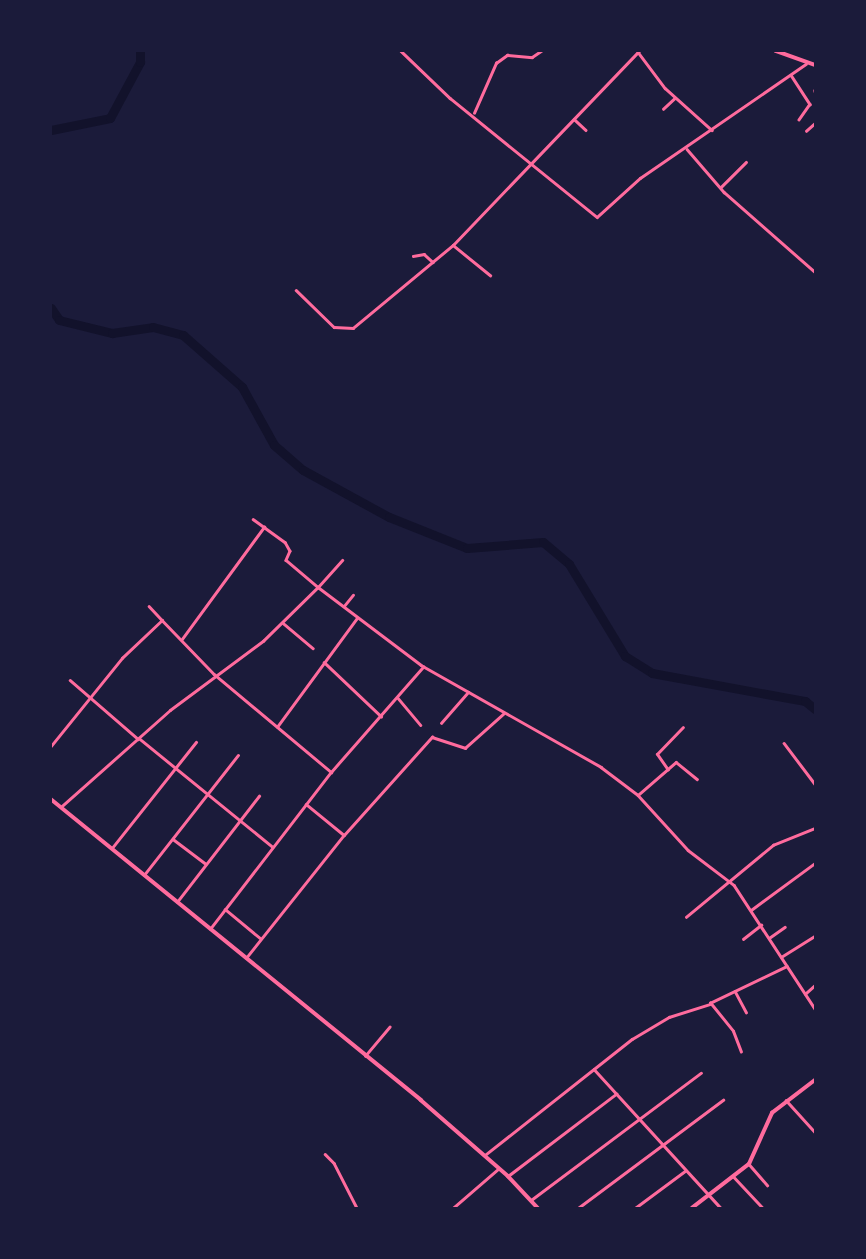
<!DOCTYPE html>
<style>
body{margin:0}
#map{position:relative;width:866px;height:1259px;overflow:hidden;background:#1b1b3a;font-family:Arial,sans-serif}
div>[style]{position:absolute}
.river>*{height:9px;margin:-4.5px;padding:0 4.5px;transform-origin:4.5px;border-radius:4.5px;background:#12122b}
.minor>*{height:2.5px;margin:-1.25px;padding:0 1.25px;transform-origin:1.25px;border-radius:1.25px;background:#ff6b9d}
.tertiary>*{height:3.5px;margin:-1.75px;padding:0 1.75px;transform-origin:1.75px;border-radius:1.75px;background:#ff6b9d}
span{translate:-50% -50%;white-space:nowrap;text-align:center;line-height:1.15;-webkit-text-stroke:6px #1b1b3a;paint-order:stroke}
.frame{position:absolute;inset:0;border:52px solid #1b1b3a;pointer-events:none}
</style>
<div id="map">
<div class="river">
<i style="left:51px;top:130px;width:60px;rotate:-11.5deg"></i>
<i style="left:110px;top:118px;width:64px;rotate:-61.8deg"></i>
<i style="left:140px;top:62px;width:11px;rotate:-90deg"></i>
<i style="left:51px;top:308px;width:14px;rotate:56deg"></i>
<i style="left:59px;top:320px;width:55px;rotate:13.8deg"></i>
<i style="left:112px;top:333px;width:41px;rotate:-8.3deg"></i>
<i style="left:153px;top:327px;width:31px;rotate:15deg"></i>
<i style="left:183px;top:335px;width:79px;rotate:41.4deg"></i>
<i style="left:242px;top:387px;width:66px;rotate:61.1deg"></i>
<i style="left:274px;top:445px;width:38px;rotate:41deg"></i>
<i style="left:303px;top:470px;width:98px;rotate:28.7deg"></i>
<i style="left:389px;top:517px;width:84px;rotate:21.7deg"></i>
<i style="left:467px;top:548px;width:76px;rotate:-4.5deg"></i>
<i style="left:543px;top:542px;width:34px;rotate:40deg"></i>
<i style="left:569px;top:564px;width:108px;rotate:58.7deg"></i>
<i style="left:625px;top:656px;width:32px;rotate:32deg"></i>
<i style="left:652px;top:673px;width:156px;rotate:10.4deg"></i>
<i style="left:805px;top:701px;width:13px;rotate:39deg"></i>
</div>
<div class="minor">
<i style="left:401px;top:51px;width:68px;rotate:43.8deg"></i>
<i style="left:450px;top:98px;width:189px;rotate:39deg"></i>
<i style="left:597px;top:217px;width:58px;rotate:-42.2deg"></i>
<i style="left:640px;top:178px;width:201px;rotate:-34.5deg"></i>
<i style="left:638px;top:52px;width:45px;rotate:53.1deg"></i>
<i style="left:665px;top:88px;width:63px;rotate:41.8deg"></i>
<i style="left:791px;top:75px;width:35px;rotate:57deg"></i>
<i style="left:810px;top:104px;width:19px;rotate:125deg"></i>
<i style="left:815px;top:90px;width:1px;rotate:90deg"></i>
<i style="left:663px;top:109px;width:16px;rotate:-43deg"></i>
<i style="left:474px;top:113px;width:55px;rotate:-66.3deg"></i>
<i style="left:496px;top:63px;width:14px;rotate:-36deg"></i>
<i style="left:507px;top:55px;width:25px;rotate:5deg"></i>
<i style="left:532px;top:57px;width:11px;rotate:-34deg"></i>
<i style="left:574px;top:119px;width:16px;rotate:43deg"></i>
<i style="left:806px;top:131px;width:12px;rotate:-42deg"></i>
<i style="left:687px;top:149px;width:57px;rotate:49.3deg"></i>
<i style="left:724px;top:192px;width:121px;rotate:41.3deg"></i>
<i style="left:721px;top:187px;width:35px;rotate:-45deg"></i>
<i style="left:453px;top:245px;width:48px;rotate:39deg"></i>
<i style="left:413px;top:256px;width:11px;rotate:-10deg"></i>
<i style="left:424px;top:254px;width:12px;rotate:42deg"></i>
<i style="left:296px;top:290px;width:53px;rotate:44.2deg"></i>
<i style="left:334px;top:327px;width:19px;rotate:3deg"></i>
<i style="left:353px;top:328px;width:130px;rotate:-39.7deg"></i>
<i style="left:453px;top:245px;width:269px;rotate:-46.2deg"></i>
<i style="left:253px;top:519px;width:14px;rotate:36deg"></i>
<i style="left:149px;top:606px;width:19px;rotate:47deg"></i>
<i style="left:344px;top:606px;width:14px;rotate:-51deg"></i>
<i style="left:283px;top:623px;width:39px;rotate:40deg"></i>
<i style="left:182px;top:639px;width:139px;rotate:-53.8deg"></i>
<i style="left:264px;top:527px;width:26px;rotate:36deg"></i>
<i style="left:285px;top:542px;width:10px;rotate:61deg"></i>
<i style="left:290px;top:551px;width:10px;rotate:114deg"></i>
<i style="left:286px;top:560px;width:42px;rotate:40.2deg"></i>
<i style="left:318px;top:587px;width:36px;rotate:-48deg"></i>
<i style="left:324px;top:662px;width:79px;rotate:43.5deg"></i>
<i style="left:70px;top:680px;width:90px;rotate:40.9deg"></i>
<i style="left:398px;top:698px;width:35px;rotate:50deg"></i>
<i style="left:441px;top:723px;width:41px;rotate:-48.9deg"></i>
<i style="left:277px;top:727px;width:135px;rotate:-53.7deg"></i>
<i style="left:140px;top:739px;width:171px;rotate:39.1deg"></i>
<i style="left:784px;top:743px;width:51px;rotate:52.9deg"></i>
<i style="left:51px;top:746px;width:113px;rotate:-51.1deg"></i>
<i style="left:122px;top:658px;width:55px;rotate:-43.5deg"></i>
<i style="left:162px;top:620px;width:75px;rotate:46.1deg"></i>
<i style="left:214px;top:674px;width:153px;rotate:39.9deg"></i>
<i style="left:668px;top:770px;width:19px;rotate:-125deg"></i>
<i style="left:657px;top:754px;width:37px;rotate:-46deg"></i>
<i style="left:638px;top:795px;width:50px;rotate:-41deg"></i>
<i style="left:676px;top:762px;width:27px;rotate:39deg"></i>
<i style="left:306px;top:804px;width:49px;rotate:39.2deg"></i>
<i style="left:62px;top:806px;width:144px;rotate:-41.6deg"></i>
<i style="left:170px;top:710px;width:116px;rotate:-36.6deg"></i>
<i style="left:263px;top:641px;width:77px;rotate:-44.5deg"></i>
<i style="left:318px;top:587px;width:129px;rotate:37.1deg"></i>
<i style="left:421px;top:665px;width:207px;rotate:29.5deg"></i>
<i style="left:601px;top:767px;width:46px;rotate:37.1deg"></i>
<i style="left:638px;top:795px;width:74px;rotate:47.7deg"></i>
<i style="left:688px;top:850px;width:58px;rotate:37.3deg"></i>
<i style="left:734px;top:885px;width:148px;rotate:56.8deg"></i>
<i style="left:173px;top:839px;width:41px;rotate:37.1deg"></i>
<i style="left:112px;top:848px;width:135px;rotate:-51.6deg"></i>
<i style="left:144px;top:875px;width:152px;rotate:-51.9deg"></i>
<i style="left:177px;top:902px;width:134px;rotate:-52.3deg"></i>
<i style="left:225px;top:909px;width:45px;rotate:39.6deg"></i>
<i style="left:751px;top:910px;width:79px;rotate:-36.3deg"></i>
<i style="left:686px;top:917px;width:113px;rotate:-39.6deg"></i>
<i style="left:773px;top:845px;width:45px;rotate:-22deg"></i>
<i style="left:210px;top:929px;width:198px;rotate:-52.4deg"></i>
<i style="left:331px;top:772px;width:140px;rotate:-48.8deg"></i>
<i style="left:769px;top:938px;width:19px;rotate:-35deg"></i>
<i style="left:743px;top:939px;width:23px;rotate:-38deg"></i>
<i style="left:781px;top:957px;width:40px;rotate:-32deg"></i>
<i style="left:246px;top:958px;width:157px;rotate:-51.5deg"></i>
<i style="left:344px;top:835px;width:132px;rotate:-48.1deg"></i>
<i style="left:432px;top:737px;width:35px;rotate:18deg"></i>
<i style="left:465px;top:748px;width:51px;rotate:-41.8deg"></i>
<i style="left:735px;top:991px;width:24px;rotate:62deg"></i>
<i style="left:805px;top:994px;width:13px;rotate:-42deg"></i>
<i style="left:741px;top:1052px;width:22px;rotate:-111deg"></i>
<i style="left:733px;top:1031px;width:36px;rotate:-129deg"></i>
<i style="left:710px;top:1003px;width:85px;rotate:-25.7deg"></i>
<i style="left:365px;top:1056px;width:38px;rotate:-50deg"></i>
<i style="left:594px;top:1069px;width:188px;rotate:47.6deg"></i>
<i style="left:786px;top:1100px;width:43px;rotate:47.8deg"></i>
<i style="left:325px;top:1154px;width:13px;rotate:45deg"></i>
<i style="left:334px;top:1163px;width:51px;rotate:62.9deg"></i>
<i style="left:485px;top:1155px;width:187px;rotate:-38.3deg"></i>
<i style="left:632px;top:1039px;width:43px;rotate:-30.7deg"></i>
<i style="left:669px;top:1017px;width:43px;rotate:-17.6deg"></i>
<i style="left:749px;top:1164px;width:28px;rotate:49deg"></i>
<i style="left:508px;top:1176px;width:136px;rotate:-37.2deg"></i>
<i style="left:734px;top:1177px;width:42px;rotate:46.9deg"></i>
<i style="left:531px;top:1200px;width:212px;rotate:-36.8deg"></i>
<i style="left:453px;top:1208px;width:60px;rotate:-40.9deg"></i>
<i style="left:578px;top:1208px;width:181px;rotate:-36.7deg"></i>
<i style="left:635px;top:1208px;width:62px;rotate:-36.5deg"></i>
</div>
<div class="tertiary">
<i style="left:776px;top:51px;width:41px;rotate:19.7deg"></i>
<i style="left:51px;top:799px;width:477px;rotate:39.1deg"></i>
<i style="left:421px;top:1100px;width:116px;rotate:41.1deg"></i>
<i style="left:508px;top:1176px;width:44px;rotate:46.8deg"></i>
<i style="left:692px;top:1208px;width:72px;rotate:-37.7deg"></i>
<i style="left:749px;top:1164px;width:56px;rotate:-65.7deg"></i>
<i style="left:772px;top:1113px;width:54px;rotate:-37.5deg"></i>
</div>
<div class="frame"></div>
</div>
